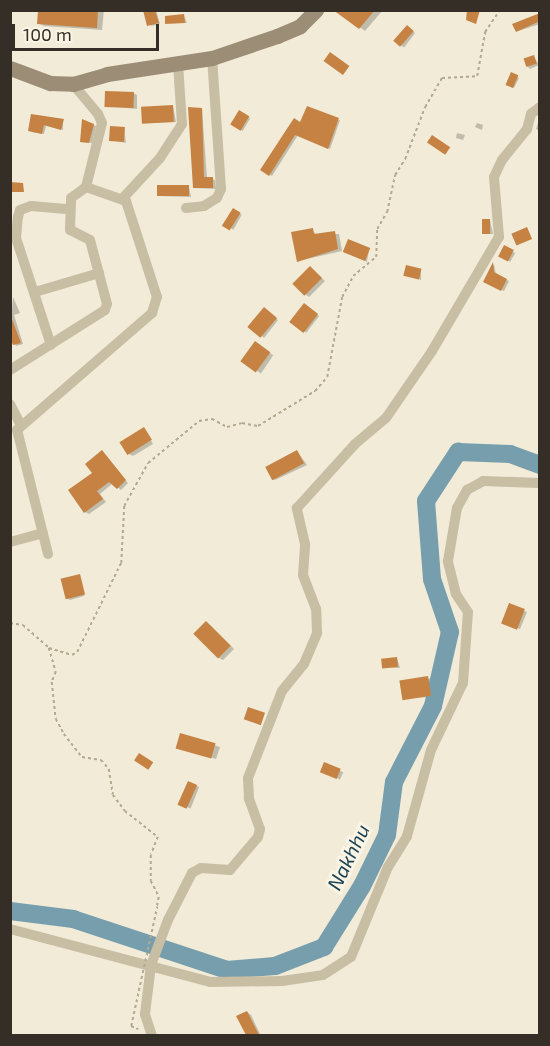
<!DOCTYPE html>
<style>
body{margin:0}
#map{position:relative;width:550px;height:1046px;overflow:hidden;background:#f1ebd8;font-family:"Exo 2",sans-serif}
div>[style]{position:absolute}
.shadow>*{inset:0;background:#0003;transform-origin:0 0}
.river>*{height:18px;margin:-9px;padding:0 9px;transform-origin:9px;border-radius:9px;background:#779ead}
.building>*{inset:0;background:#c58242;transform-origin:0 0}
.path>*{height:1.5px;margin-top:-0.75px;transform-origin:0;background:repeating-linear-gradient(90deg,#b4a88f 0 3px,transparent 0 6px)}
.street>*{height:10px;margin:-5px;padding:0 5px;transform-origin:5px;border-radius:5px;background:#c8bea4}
.secondary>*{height:15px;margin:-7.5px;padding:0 7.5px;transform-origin:7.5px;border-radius:7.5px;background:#9c8d76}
.path-bridge>*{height:1.5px;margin-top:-0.75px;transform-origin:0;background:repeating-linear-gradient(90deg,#b4a88f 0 3px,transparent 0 6px)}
span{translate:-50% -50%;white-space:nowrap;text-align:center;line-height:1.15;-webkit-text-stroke:6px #f9f4e4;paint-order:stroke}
.water-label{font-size:20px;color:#1c4355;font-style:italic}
.frame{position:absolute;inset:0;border:12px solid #342e26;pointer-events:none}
.scale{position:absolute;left:12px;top:24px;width:147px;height:27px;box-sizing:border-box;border:3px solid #342e26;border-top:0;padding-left:8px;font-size:18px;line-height:21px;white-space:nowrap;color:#342e26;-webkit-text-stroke:4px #f9f4e4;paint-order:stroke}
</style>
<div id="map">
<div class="shadow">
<i style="clip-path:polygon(39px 10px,104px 10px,102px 30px,44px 26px,38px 23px)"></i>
<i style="clip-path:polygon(156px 10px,160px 24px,151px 26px,145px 11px)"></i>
<i style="clip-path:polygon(336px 10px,383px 10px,365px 31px)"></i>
<i style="clip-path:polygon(540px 14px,540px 24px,518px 31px)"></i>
<i style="clip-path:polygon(184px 16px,187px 23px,167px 23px)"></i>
<i style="left:407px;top:27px;width:10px;height:18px;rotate:37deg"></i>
<i style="clip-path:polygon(534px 57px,539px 65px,530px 69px,528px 67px)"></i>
<i style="left:511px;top:74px;width:9px;height:11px;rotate:27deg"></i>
<i style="clip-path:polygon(133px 93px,137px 95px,137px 109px,106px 106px)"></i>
<i style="clip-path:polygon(173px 106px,176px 122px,144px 123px)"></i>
<i style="clip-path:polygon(202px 109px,207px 178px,215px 180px,216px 189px,194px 188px)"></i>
<i style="left:240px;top:112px;width:12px;height:15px;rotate:31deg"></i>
<i style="clip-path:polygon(33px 115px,63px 121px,63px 130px,46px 126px,44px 134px,32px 132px)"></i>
<i style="clip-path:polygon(340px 120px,330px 149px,298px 135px,272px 176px,262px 170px,300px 124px)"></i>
<i style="clip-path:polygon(539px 120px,540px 120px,540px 131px,536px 129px)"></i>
<i style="clip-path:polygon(84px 121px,96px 126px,92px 143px,84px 142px)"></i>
<i style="clip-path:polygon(477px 123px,483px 125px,482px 130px,475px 127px)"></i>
<i style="clip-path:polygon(124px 128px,126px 143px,111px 140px)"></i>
<i style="clip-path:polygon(457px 133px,465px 135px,463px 140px,456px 138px)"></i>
<i style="clip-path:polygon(189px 187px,191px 197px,158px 196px)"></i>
<i style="left:233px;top:210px;width:10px;height:17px;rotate:29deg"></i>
<i style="clip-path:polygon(490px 220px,493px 234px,487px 234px,485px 233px)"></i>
<i style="clip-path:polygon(312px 230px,317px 235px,339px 234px,342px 251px,298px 261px)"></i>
<i style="left:505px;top:247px;width:12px;height:10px;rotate:31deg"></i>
<i style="clip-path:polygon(369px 250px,367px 262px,347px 253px)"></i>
<i style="clip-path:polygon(494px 264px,496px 275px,509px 281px,504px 291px,485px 282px)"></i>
<i style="clip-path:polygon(310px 267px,325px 281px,309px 297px,305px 294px)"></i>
<i style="clip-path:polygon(421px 271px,421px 280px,407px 276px)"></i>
<i style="clip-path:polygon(13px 297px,20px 313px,14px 315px,23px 344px,16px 346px,10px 333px)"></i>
<i style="left:305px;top:305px;width:18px;height:21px;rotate:38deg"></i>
<i style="clip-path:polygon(266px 311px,278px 320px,264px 338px,262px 336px)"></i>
<i style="left:255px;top:343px;width:22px;height:22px;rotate:34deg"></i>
<i style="clip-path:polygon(144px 428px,153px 444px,133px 456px,129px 454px)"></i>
<i style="clip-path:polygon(297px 451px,307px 465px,275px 480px,271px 478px)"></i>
<i style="clip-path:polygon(102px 452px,128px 483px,121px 490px,113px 483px,100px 494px,106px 502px,89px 514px,85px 512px)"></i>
<i style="clip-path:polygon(79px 576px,84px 596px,70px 600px,68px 599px)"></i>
<i style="clip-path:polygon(509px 605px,527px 612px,520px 629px,505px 624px)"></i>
<i style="clip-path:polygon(210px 625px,234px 649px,223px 660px,219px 658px)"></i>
<i style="clip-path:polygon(397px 658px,400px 668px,384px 667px)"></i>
<i style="clip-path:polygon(428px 678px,432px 680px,434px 697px,403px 698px)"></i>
<i style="clip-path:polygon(181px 735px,220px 747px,216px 759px,181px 749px)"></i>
<i style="left:325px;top:764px;width:20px;height:8px;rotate:24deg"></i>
<i style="left:189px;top:783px;width:11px;height:23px;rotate:22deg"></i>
<i style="clip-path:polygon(247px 1012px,251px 1015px,261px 1036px,247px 1036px,238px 1017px)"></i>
</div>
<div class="river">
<i style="left:10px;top:911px;width:64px;rotate:7.2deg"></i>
<i style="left:73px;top:919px;width:162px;rotate:18.3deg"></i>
<i style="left:227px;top:970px;width:48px;rotate:-4.8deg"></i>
<i style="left:275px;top:966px;width:53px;rotate:-21.2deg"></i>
<i style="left:324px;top:947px;width:72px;rotate:-58.1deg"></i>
<i style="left:362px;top:886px;width:57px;rotate:-63.9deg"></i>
<i style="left:387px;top:835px;width:53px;rotate:-82.5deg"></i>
<i style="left:394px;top:782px;width:85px;rotate:-62.8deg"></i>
<i style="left:433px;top:706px;width:76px;rotate:-77.1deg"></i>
<i style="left:450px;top:632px;width:56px;rotate:-108.8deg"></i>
<i style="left:432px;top:579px;width:78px;rotate:-94.4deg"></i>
<i style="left:426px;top:501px;width:59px;rotate:-56.9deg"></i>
<i style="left:458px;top:452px;width:52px;rotate:2.2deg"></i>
<i style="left:510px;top:454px;width:32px;rotate:20deg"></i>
</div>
<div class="building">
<i style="clip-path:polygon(38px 10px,98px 10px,97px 28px,37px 24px)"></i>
<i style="clip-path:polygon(143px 10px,155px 10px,159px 23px,147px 26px)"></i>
<i style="clip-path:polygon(333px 10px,375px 10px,359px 29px)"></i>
<i style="clip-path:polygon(467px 10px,480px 10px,476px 24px,466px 20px)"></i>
<i style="clip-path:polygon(540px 13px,540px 21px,516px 32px,512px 24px)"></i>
<i style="clip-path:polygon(184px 14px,185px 23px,165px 24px,165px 16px)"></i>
<i style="left:407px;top:25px;width:9px;height:21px;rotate:41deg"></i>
<i style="left:330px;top:52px;width:24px;height:11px;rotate:36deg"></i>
<i style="left:534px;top:55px;width:9px;height:11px;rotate:72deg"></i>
<i style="left:511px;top:72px;width:8px;height:14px;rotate:23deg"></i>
<i style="left:105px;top:91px;width:29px;height:16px;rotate:2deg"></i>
<i style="left:173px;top:105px;width:17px;height:32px;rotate:87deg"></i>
<i style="clip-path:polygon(307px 106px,339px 118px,328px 149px,295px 135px,269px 176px,260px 170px,294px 118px,300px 122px)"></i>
<i style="clip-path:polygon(188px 107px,202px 108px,204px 177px,213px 177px,213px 188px,193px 188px)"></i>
<i style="left:239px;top:110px;width:12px;height:17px;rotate:31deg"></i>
<i style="clip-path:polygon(31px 114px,64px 119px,61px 130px,44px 125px,42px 134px,28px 131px)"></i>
<i style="clip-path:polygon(82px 119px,94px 124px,89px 143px,80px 142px)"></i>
<i style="left:110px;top:126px;width:15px;height:15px;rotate:4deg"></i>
<i style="left:432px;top:135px;width:22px;height:9px;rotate:34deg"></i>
<i style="clip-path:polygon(10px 182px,23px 183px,24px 192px,10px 192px)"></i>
<i style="left:189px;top:185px;width:11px;height:32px;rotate:90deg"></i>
<i style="left:233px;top:208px;width:9px;height:21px;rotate:32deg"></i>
<i style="left:482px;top:219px;width:8px;height:15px"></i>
<i style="left:527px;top:227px;width:13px;height:17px;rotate:67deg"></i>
<i style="clip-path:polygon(313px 228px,314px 234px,335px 231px,338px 249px,297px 262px,291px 232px)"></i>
<i style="left:348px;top:239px;width:24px;height:14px;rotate:22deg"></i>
<i style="left:504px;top:245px;width:11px;height:13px;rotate:27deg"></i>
<i style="clip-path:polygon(493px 262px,494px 272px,507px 279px,501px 291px,483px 282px)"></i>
<i style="left:406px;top:265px;width:16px;height:11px;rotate:14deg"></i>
<i style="left:310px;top:266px;width:17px;height:25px;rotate:45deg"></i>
<i style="left:304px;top:303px;width:18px;height:24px;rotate:38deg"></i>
<i style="left:264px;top:307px;width:17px;height:26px;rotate:40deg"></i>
<i style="clip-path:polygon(10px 314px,21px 343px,13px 345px,10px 338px)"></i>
<i style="left:255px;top:341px;width:19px;height:25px;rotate:36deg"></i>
<i style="left:144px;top:427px;width:15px;height:29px;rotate:58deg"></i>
<i style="clip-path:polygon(102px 450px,126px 480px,117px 489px,109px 482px,97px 491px,103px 499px,84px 513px,68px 490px,92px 473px,85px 464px)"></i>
<i style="left:297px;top:450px;width:15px;height:36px;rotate:62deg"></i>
<i style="left:80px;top:574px;width:21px;height:20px;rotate:76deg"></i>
<i style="left:509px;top:603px;width:17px;height:22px;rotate:21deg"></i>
<i style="left:206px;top:621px;width:35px;height:18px;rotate:45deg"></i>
<i style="left:397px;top:657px;width:10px;height:16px;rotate:84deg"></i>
<i style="left:428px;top:676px;width:20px;height:29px;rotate:81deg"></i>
<i style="left:248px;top:707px;width:18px;height:13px;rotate:19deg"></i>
<i style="left:180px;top:733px;width:37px;height:16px;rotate:16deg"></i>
<i style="left:139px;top:753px;width:17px;height:9px;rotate:33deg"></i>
<i style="left:324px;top:762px;width:18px;height:11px;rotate:22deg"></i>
<i style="left:188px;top:781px;width:10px;height:26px;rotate:24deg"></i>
<i style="clip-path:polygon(247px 1011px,259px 1035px,246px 1035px,236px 1016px)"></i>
</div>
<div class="path">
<i style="left:10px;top:623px;width:13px;rotate:9deg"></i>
<i style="left:23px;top:625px;width:35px;rotate:41deg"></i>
<i style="left:49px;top:648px;width:24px;rotate:17deg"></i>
<i style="left:72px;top:655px;width:6px;rotate:-31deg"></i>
<i style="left:77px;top:652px;width:99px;rotate:-63.7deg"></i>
<i style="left:121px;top:563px;width:57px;rotate:-87deg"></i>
<i style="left:124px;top:506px;width:49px;rotate:-60.8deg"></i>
<i style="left:148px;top:463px;width:66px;rotate:-39.5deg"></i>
<i style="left:199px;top:421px;width:13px;rotate:-9deg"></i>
<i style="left:212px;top:419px;width:17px;rotate:28deg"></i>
<i style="left:227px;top:427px;width:16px;rotate:-15deg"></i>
<i style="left:242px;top:423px;width:16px;rotate:11deg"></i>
<i style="left:258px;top:426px;width:67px;rotate:-31.6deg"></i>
<i style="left:315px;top:391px;width:18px;rotate:-49deg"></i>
<i style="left:327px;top:377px;width:81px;rotate:-79.4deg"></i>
<i style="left:342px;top:297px;width:24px;rotate:-62deg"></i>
<i style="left:353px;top:276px;width:30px;rotate:-40deg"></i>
<i style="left:376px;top:257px;width:28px;rotate:-88deg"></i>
<i style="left:377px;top:229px;width:20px;rotate:-60deg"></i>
<i style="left:387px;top:212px;width:38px;rotate:-78deg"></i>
<i style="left:395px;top:175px;width:19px;rotate:-58deg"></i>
<i style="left:405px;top:159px;width:56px;rotate:-69deg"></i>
<i style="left:425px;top:107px;width:34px;rotate:-60deg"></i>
<i style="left:442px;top:78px;width:35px;rotate:-3deg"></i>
<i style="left:477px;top:76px;width:45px;rotate:-79.7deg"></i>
<i style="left:485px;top:32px;width:27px;rotate:-56deg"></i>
<i style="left:49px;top:648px;width:25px;rotate:74deg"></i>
<i style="left:56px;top:672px;width:11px;rotate:112deg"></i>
<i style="left:52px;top:682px;width:37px;rotate:84deg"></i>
<i style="left:56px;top:719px;width:17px;rotate:62deg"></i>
<i style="left:64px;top:734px;width:29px;rotate:52deg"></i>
<i style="left:82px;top:757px;width:19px;rotate:9deg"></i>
<i style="left:101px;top:760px;width:12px;rotate:48deg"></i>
<i style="left:109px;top:769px;width:26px;rotate:81deg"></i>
<i style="left:113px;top:795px;width:20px;rotate:53deg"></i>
<i style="left:125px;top:811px;width:42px;rotate:38.2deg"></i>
<i style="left:158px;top:837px;width:19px;rotate:111deg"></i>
<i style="left:151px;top:855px;width:26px;rotate:90deg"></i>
<i style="left:151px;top:881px;width:18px;rotate:63deg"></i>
<i style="left:159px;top:897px;width:10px;rotate:101deg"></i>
<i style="left:131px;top:1026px;width:8px;rotate:23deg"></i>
</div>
<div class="street">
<i style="left:124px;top:197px;width:53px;rotate:-47.3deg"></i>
<i style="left:160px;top:158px;width:40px;rotate:-57.1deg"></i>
<i style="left:182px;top:124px;width:60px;rotate:-93.8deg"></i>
<i style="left:186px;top:208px;width:18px;rotate:-6deg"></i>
<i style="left:204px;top:206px;width:15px;rotate:-32deg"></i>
<i style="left:217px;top:198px;width:10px;rotate:-66deg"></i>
<i style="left:221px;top:189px;width:131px;rotate:-93.9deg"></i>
<i style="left:35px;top:292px;width:67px;rotate:-16.5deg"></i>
<i style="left:51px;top:345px;width:113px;rotate:-108.1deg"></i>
<i style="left:16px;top:238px;width:21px;rotate:-85deg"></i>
<i style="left:18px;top:217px;width:7px;rotate:-74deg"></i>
<i style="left:20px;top:210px;width:12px;rotate:-20deg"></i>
<i style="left:31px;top:206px;width:38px;rotate:5deg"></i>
<i style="left:10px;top:370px;width:112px;rotate:-32.3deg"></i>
<i style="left:105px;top:310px;width:6px;rotate:-72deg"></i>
<i style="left:107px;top:304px;width:66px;rotate:-104.9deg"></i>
<i style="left:90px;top:240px;width:22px;rotate:-153deg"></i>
<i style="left:70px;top:230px;width:32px;rotate:-88deg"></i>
<i style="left:71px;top:198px;width:19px;rotate:-36deg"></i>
<i style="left:10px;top:404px;width:22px;rotate:63deg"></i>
<i style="left:10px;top:542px;width:34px;rotate:-15deg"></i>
<i style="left:48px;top:554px;width:128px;rotate:-104deg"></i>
<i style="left:17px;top:430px;width:179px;rotate:-40.9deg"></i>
<i style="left:152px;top:313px;width:17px;rotate:-73deg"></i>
<i style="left:157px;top:297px;width:101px;rotate:-107.9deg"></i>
<i style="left:126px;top:201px;width:42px;rotate:-160.7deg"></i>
<i style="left:86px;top:187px;width:66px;rotate:-76deg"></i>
<i style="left:102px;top:123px;width:10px;rotate:-114deg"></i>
<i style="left:98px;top:114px;width:39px;rotate:-130deg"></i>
<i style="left:10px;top:929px;width:207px;rotate:14.8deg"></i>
<i style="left:210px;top:982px;width:72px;rotate:-0.8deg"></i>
<i style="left:282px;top:981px;width:41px;rotate:-8.3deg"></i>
<i style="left:323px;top:975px;width:33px;rotate:-33deg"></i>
<i style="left:351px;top:957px;width:97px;rotate:-67.7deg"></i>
<i style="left:388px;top:867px;width:36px;rotate:-58deg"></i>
<i style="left:407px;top:836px;width:89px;rotate:-74.4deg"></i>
<i style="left:431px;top:750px;width:74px;rotate:-64.5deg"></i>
<i style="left:463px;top:683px;width:71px;rotate:-86deg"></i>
<i style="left:468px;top:612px;width:22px;rotate:-124deg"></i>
<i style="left:456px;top:594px;width:34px;rotate:-104deg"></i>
<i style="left:448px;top:561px;width:54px;rotate:-80.4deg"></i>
<i style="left:457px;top:508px;width:21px;rotate:-61deg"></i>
<i style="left:467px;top:490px;width:18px;rotate:-29deg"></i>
<i style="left:483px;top:481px;width:57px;rotate:2deg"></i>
<i style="left:152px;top:1036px;width:23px;rotate:-108deg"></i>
<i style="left:145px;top:1014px;width:49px;rotate:-83deg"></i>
<i style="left:151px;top:965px;width:48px;rotate:-69.3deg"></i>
<i style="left:168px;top:920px;width:53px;rotate:-62.9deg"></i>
<i style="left:192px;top:873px;width:10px;rotate:-29deg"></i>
<i style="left:201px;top:868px;width:29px;rotate:4deg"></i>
<i style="left:230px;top:870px;width:43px;rotate:-49.7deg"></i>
<i style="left:258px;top:837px;width:8px;rotate:-76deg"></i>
<i style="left:260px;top:829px;width:33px;rotate:-110deg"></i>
<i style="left:249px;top:798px;width:20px;rotate:-93deg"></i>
<i style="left:248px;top:778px;width:93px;rotate:-68.7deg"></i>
<i style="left:282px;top:691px;width:35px;rotate:-51deg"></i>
<i style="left:304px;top:664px;width:34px;rotate:-67deg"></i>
<i style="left:317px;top:633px;width:24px;rotate:-92deg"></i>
<i style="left:316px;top:609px;width:36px;rotate:-111deg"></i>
<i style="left:303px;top:575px;width:31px;rotate:-86deg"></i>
<i style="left:305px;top:544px;width:37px;rotate:-103deg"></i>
<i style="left:297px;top:508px;width:86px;rotate:-47.8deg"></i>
<i style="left:355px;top:444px;width:40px;rotate:-40deg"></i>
<i style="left:386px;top:418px;width:81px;rotate:-55.5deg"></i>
<i style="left:432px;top:351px;width:132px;rotate:-59.6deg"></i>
<i style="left:499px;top:237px;width:60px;rotate:-94.8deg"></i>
<i style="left:494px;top:177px;width:19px;rotate:-65deg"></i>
<i style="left:502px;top:160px;width:40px;rotate:-51deg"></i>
<i style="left:527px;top:129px;width:16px;rotate:-75deg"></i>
<i style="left:531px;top:114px;width:11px;rotate:-38deg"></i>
</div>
<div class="secondary">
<i style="left:10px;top:68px;width:43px;rotate:20.6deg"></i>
<i style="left:50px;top:83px;width:23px;rotate:2deg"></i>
<i style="left:73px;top:84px;width:35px;rotate:-16deg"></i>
<i style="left:107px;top:74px;width:106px;rotate:-8.7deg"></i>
<i style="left:212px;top:58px;width:69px;rotate:-18.7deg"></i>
<i style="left:277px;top:36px;width:25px;rotate:-23deg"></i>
<i style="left:300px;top:26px;width:23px;rotate:-45deg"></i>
</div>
<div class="path-bridge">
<i style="left:131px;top:1026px;width:122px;rotate:-77.7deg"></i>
</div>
<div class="water-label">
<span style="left:348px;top:857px;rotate:-64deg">Nakhhu</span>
</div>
<div class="frame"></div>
<div class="scale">100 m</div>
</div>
